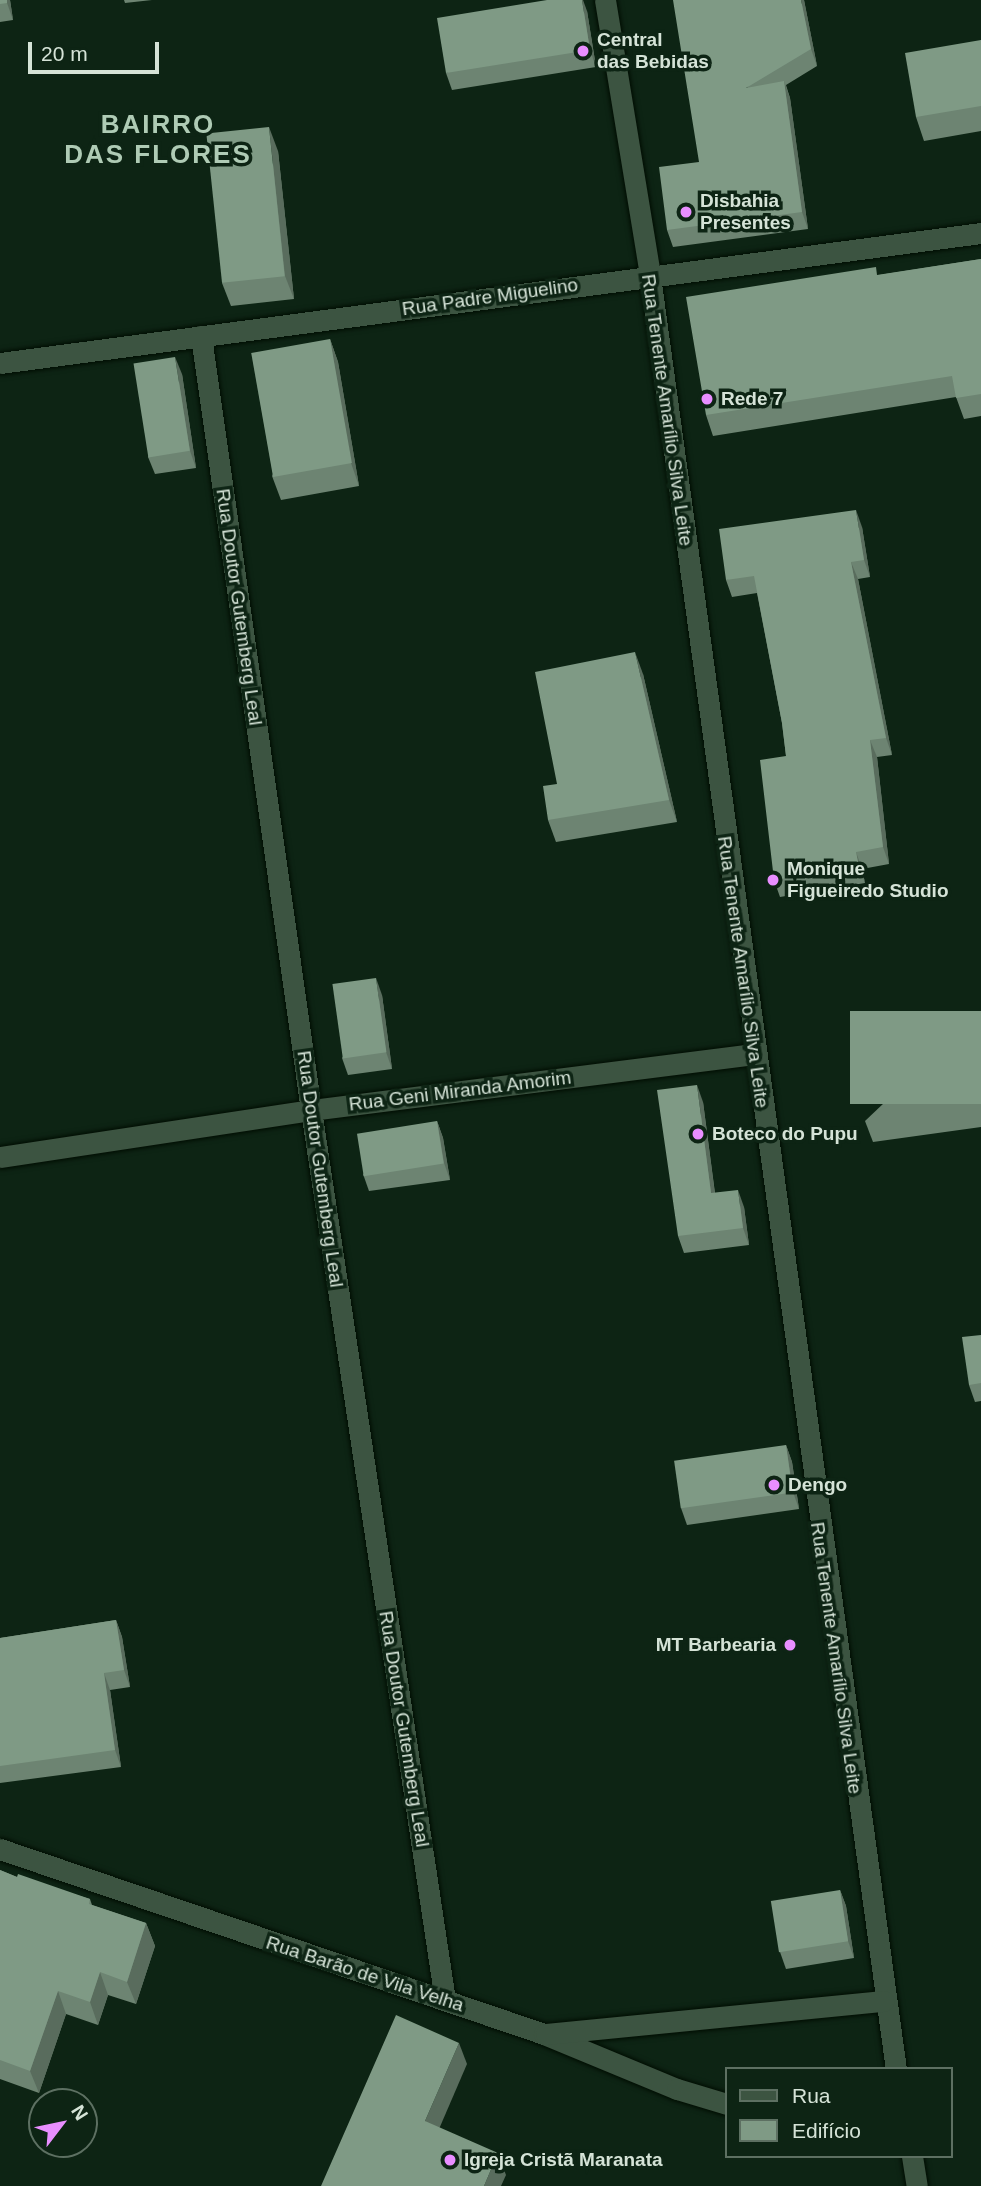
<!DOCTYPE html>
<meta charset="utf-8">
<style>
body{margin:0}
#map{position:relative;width:981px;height:2186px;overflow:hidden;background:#0d2414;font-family:Arial,sans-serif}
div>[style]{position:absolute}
.roads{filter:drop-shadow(0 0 2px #000d02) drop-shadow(0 0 2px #000d02)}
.minor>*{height:21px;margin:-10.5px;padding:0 10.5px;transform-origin:10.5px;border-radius:10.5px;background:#3c5441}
.wall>*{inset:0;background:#6d8472}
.shaded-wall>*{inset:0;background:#596c5d}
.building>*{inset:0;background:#7f9a85;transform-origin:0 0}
.dots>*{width:19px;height:19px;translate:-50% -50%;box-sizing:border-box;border:4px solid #0d2414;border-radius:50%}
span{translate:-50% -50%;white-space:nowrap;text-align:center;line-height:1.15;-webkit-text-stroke:7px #0d2414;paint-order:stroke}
.poi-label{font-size:19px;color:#d5e3d7;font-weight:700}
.left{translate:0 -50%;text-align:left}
.right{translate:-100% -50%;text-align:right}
.street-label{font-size:19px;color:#d5e3d7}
.district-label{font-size:26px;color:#afcbb5;font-weight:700;letter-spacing:2px}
.legend{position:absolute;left:725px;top:2067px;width:228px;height:91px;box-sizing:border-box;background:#0d2414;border:2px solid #5d7062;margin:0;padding:9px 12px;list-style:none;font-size:21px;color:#d5e3d7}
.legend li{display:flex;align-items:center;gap:14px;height:35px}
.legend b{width:35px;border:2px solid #5d7062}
.north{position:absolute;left:28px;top:2088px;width:70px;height:70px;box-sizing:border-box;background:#0d2414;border:2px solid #5d7062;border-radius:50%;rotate:58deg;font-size:19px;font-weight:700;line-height:28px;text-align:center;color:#d5e3d7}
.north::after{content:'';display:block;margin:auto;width:24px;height:32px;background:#e88eff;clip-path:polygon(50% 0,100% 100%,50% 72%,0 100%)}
.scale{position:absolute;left:28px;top:42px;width:131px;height:32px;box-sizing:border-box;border:4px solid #d5e3d7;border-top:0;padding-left:9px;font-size:21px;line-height:24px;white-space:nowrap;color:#d5e3d7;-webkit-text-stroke:5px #0d2414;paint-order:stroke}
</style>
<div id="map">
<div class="roads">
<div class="minor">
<i style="left:605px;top:0;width:280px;rotate:80.7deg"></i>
<i style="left:650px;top:276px;width:1810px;rotate:82.19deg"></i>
<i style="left:201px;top:336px;width:782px;rotate:81.91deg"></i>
<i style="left:311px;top:1110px;width:900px;rotate:81.44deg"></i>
<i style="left:0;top:363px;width:990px;rotate:-7.55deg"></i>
<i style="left:0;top:1157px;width:315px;rotate:-8.6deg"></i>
<i style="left:311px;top:1110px;width:446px;rotate:-7.2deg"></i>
<i style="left:0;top:1849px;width:575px;rotate:18.78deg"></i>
<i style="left:544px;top:2034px;width:144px;rotate:22.5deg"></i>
<i style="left:677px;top:2089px;width:52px;rotate:16.7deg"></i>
<i style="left:546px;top:2034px;width:339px;rotate:-5.6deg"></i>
<i style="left:912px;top:2156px;width:30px;rotate:81deg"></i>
</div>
</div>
<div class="wall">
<i style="clip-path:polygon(0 0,10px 0,13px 20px,0 22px)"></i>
<i style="clip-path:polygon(124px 0,152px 0,125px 3px)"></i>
<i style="clip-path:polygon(804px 0,817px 66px,786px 85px,790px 98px,808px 229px,673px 247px,667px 230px,699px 162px)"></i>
<i style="clip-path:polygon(587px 11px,596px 67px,452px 90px,446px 73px)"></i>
<i style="clip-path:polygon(981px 40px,981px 131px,924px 141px,916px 117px)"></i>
<i style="clip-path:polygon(278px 151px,294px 299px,231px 306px,222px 283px)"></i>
<i style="clip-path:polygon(981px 259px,981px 416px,964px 419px,956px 397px,713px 436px,706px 415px,879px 275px)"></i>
<i style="clip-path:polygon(330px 339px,338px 362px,359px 486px,281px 500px,272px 476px)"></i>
<i style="clip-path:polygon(182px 374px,196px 468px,155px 474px,148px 457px)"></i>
<i style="clip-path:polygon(862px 527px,870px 577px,858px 579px,892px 755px,877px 757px,889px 864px,862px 869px,865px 883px,780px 897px,774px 880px,786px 756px,782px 723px,757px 593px,732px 597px,726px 580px)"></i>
<i style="clip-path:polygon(643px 674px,677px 822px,556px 842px,548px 820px,557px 784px)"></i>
<i style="clip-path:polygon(382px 995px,392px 1069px,348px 1075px,342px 1058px)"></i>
<i style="clip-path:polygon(981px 1011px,981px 1127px,873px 1142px,865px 1121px)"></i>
<i style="clip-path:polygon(703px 1102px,715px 1193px,744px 1207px,749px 1245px,684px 1253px,678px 1236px)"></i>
<i style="clip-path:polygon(437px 1121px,443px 1138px,450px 1180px,369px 1191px,363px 1174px)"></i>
<i style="clip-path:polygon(981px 1335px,981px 1401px,975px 1402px,969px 1385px)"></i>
<i style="clip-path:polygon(786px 1445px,792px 1462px,799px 1509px,687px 1525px,681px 1508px)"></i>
<i style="clip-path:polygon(116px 1620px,122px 1637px,130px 1687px,110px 1690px,121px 1767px,0 1783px,0 1638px)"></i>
<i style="clip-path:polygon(0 1870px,17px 1877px,90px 1899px,92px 1905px,146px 1923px,155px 1946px,136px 2004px,108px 1995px,98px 2025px,66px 2014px,39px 2093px,0 2079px)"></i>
<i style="clip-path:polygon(840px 1890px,846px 1906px,854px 1958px,786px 1969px,780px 1952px)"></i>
</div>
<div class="shaded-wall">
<i style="clip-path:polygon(7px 0,10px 0,13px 20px,7px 3px)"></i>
<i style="clip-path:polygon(582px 0,583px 0,587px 11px,596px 67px,590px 50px)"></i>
<i style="clip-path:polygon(801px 0,804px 0,817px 66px,811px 49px)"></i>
<i style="clip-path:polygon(784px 81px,790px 98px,808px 229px,802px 212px)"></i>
<i style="clip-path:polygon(269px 127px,278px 151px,294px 299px,285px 276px)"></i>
<i style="clip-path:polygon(330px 339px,338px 362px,359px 486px,351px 463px)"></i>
<i style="clip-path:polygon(175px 357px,182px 374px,196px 468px,190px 451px)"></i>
<i style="clip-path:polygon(856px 510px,862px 527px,870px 577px,864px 560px)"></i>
<i style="clip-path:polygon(851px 562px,858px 579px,892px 755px,886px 738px)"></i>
<i style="clip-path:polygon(635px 652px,643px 674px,677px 822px,669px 800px)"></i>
<i style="clip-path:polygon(870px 740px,877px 757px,889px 864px,883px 847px)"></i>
<i style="clip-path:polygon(856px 852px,862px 869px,865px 883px,859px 867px)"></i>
<i style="clip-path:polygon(376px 978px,382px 995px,392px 1069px,386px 1052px)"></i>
<i style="clip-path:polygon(697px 1085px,703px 1102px,717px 1210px,711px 1193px)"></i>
<i style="clip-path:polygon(437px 1121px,443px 1138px,450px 1180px,444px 1163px)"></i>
<i style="clip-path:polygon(738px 1190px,744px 1207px,749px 1245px,743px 1228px)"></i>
<i style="clip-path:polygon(786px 1445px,792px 1462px,799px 1509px,793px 1492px)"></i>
<i style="clip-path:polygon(116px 1620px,122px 1637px,130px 1687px,124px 1670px)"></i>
<i style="clip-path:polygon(104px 1673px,110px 1690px,121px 1767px,115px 1750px)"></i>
<i style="clip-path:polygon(840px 1890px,846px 1906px,854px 1958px,848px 1941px)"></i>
<i style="clip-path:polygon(146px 1923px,155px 1946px,136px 2004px,127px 1982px)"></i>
<i style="clip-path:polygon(100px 1972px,108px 1995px,98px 2025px,90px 2002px)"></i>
<i style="clip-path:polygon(58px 1991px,66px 2014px,39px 2093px,30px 2071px)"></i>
<i style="clip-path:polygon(459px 2043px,467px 2064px,433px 2143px,425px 2121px)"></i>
<i style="clip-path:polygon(498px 2153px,506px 2175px,501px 2186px,484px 2186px)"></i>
</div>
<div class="building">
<i style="clip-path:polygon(0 0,7px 0,7px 3px,0 4px)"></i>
<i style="clip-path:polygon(547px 0,582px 0,590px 50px,446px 73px,437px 18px)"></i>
<i style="clip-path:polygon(673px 0,801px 0,811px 49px,746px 88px,784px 81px,802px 212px,667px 230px,659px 167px,699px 162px)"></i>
<i style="clip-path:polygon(981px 40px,981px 106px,916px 117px,905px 53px)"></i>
<i style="left:269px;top:127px;width:150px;height:63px;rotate:84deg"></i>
<i style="clip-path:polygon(981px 259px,981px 394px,956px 398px,952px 376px,706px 415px,686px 297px,876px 267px,877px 275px)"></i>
<i style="left:330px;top:339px;width:126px;height:80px;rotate:80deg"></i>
<i style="left:175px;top:357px;width:95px;height:42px;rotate:81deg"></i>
<i style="clip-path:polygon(856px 510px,864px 560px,851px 562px,886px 738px,870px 740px,883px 847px,856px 852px,859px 867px,774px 880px,760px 760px,786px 756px,782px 723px,754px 576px,726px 580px,719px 529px)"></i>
<i style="clip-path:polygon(635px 652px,669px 800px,548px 820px,543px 786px,557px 784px,535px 672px)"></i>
<i style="left:376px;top:978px;width:75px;height:44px;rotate:82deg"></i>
<i style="left:981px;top:1011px;width:93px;height:131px;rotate:90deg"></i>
<i style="clip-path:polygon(697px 1085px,711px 1193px,738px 1190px,743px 1228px,678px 1236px,657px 1090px)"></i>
<i style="left:437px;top:1121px;width:43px;height:81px;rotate:81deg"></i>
<i style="clip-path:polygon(981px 1335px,981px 1383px,969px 1385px,962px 1337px)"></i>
<i style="left:786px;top:1445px;width:48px;height:113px;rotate:82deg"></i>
<i style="clip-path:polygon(116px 1620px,124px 1670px,104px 1673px,115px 1750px,0 1766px,0 1638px)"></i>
<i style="clip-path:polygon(0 1870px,17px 1877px,18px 1874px,90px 1899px,89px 1904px,146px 1923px,127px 1982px,100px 1972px,90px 2002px,58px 1991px,30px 2071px,0 2060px)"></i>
<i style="left:840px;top:1890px;width:52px;height:70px;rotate:81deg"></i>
<i style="clip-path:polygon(396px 2015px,459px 2043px,425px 2121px,498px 2153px,484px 2186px,321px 2186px)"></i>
</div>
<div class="dots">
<i style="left:583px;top:51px;background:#e88eff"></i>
<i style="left:686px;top:212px;background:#e88eff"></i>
<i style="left:707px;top:399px;background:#e88eff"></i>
<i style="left:773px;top:880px;background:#e88eff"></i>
<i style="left:698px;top:1134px;background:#e88eff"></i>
<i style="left:774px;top:1485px;background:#e88eff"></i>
<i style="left:790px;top:1645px;background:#e88eff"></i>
<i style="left:450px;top:2160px;background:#e88eff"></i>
</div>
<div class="poi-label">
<span class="left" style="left:597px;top:51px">Central<br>das Bebidas</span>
<span class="left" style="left:700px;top:212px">Disbahia<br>Presentes</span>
<span class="left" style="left:721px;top:399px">Rede 7</span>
<span class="left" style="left:787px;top:880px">Monique<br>Figueiredo Studio</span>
<span class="left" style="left:712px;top:1134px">Boteco do Pupu</span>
<span class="left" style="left:788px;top:1485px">Dengo</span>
<span class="right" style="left:776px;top:1645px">MT Barbearia</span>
<span class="left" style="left:464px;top:2160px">Igreja Cristã Maranata</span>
</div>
<div class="street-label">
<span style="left:490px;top:297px;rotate:-8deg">Rua Padre Miguelino</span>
<span style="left:667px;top:410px;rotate:82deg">Rua Tenente Amarílio Silva Leite</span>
<span style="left:239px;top:607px;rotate:82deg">Rua Doutor Gutemberg Leal</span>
<span style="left:743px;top:972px;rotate:82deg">Rua Tenente Amarílio Silva Leite</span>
<span style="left:460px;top:1091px;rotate:-7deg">Rua Geni Miranda Amorim</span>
<span style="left:320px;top:1169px;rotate:82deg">Rua Doutor Gutemberg Leal</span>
<span style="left:836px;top:1658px;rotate:82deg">Rua Tenente Amarílio Silva Leite</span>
<span style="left:404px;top:1729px;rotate:81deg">Rua Doutor Gutemberg Leal</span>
<span style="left:365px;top:1974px;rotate:18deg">Rua Barão de Vila Velha</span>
</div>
<div class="district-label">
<span style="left:158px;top:140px">BAIRRO<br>DAS FLORES</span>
</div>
<ul class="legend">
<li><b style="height:9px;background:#3c5441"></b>Rua</li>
<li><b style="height:19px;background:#7f9a85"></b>Edifício</li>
</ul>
<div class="north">N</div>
<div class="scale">20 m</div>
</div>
